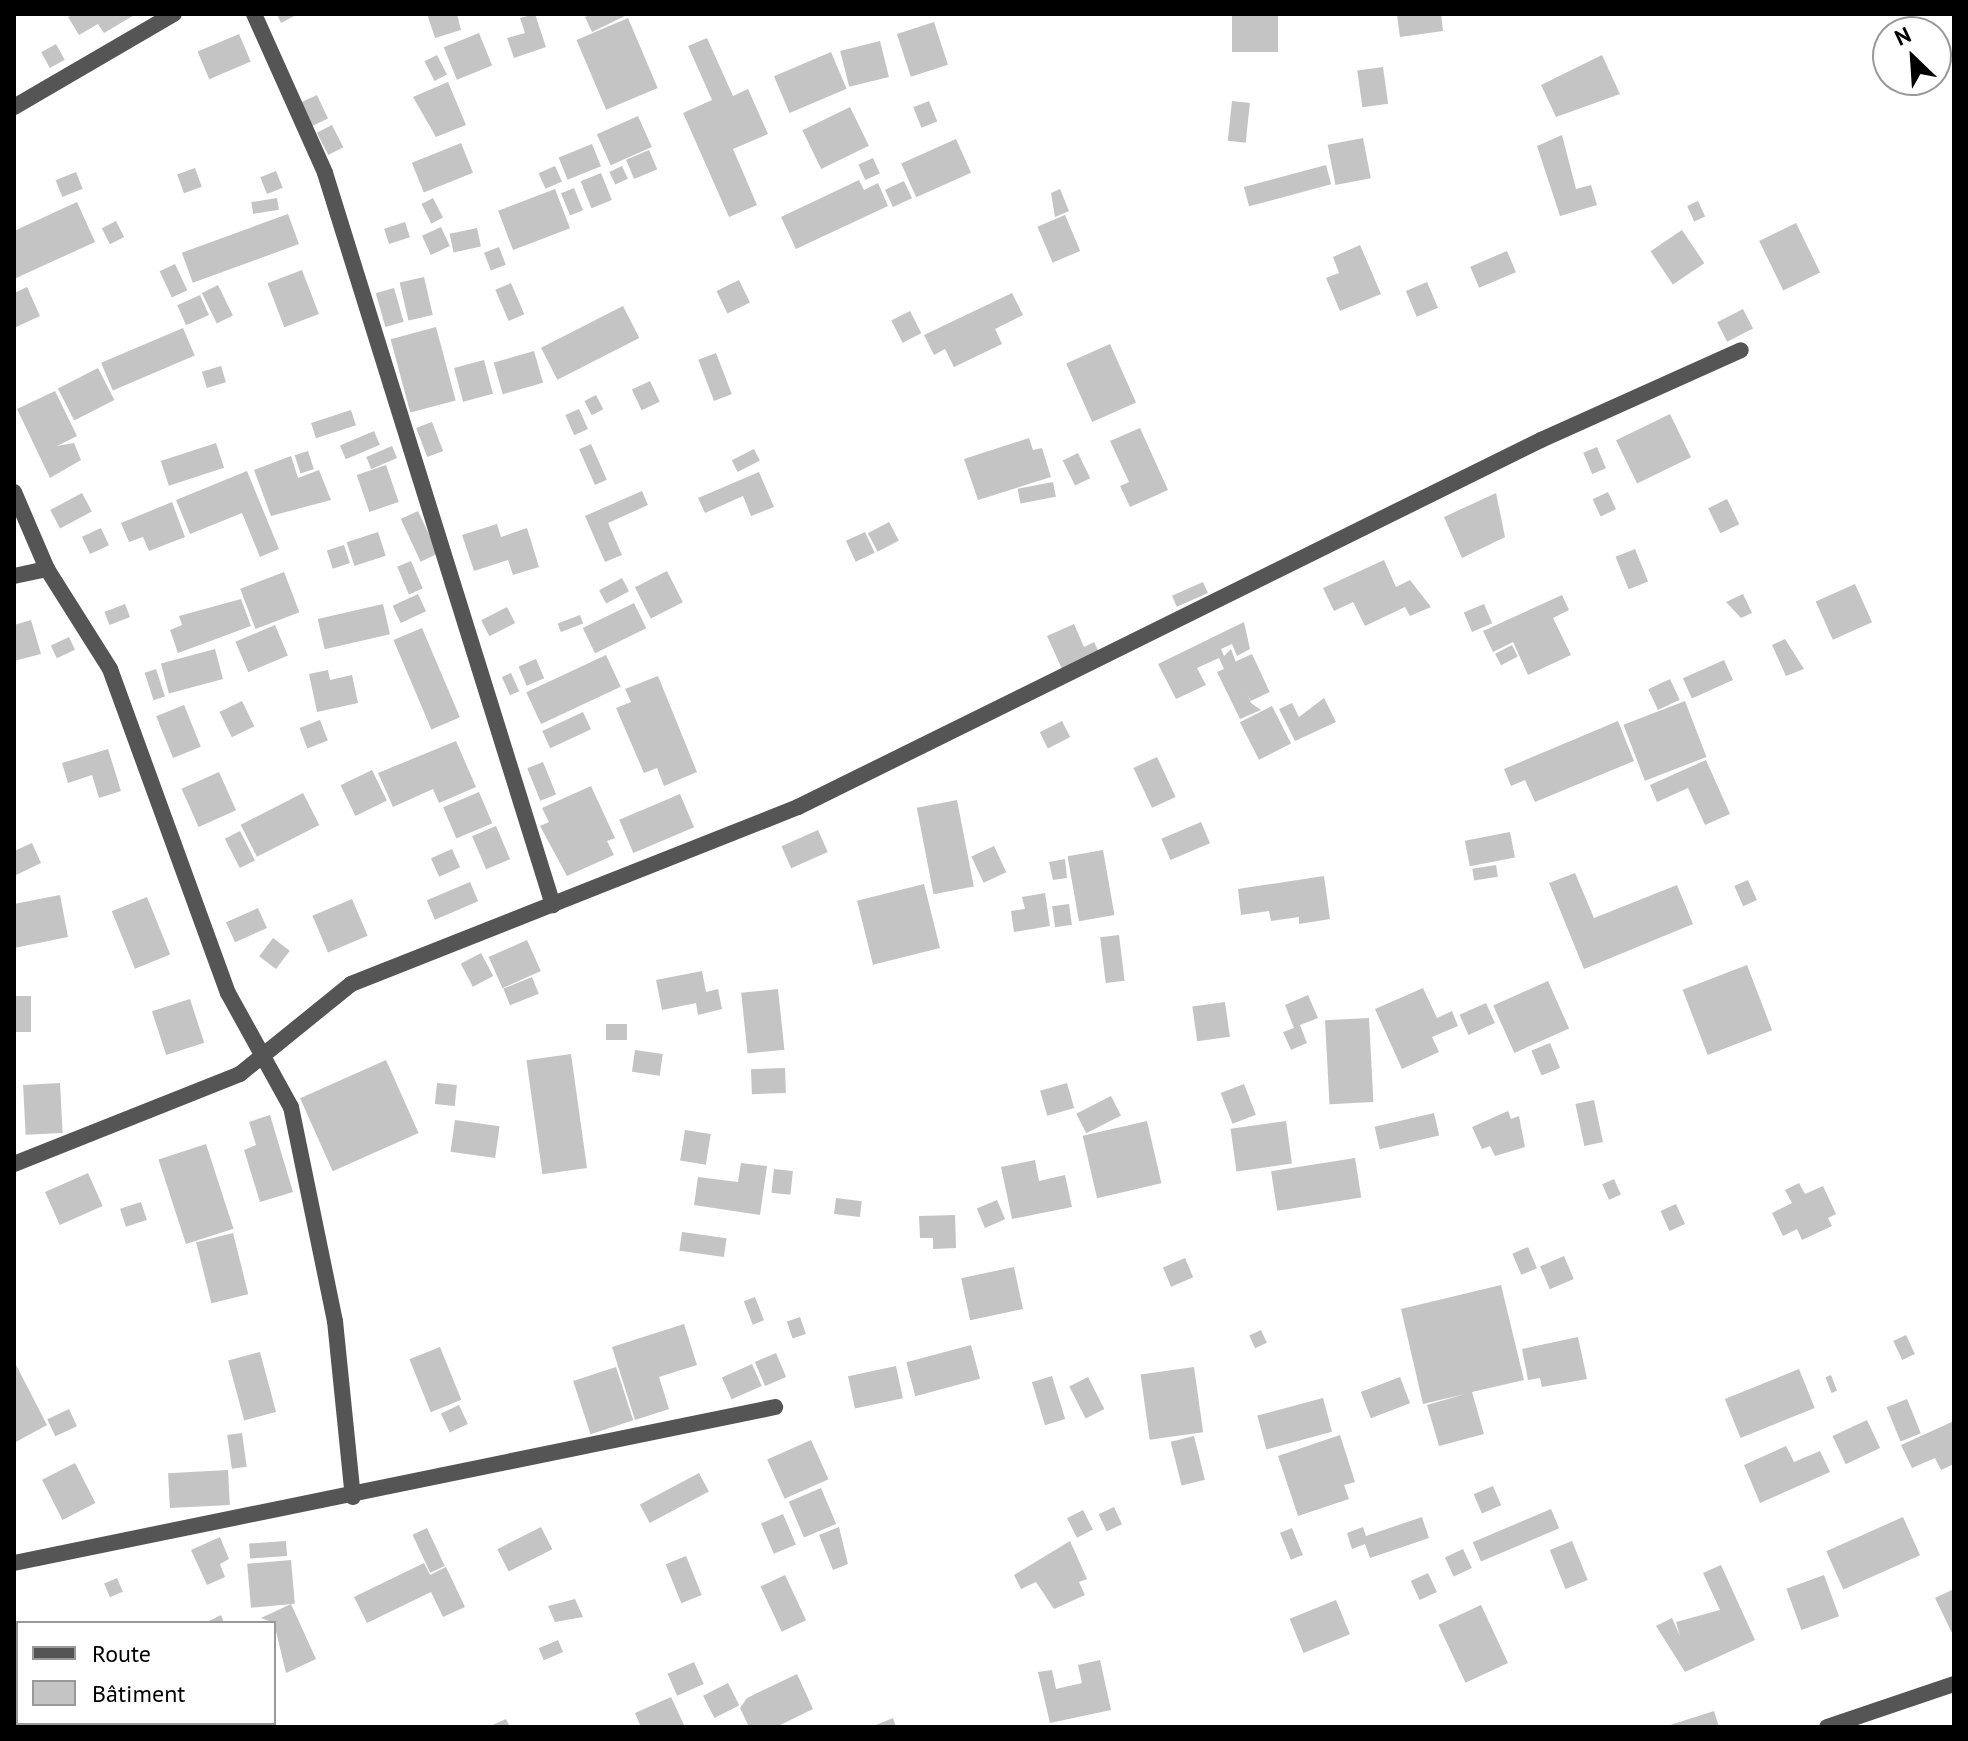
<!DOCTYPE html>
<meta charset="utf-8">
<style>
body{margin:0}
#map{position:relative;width:1968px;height:1741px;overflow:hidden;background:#fff;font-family:"PT Sans",sans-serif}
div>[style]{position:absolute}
.building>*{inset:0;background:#c4c4c4;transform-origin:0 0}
.street>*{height:16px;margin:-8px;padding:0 8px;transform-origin:8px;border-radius:8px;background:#555}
span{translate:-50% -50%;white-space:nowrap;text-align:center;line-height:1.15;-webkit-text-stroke:7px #fff;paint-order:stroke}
.frame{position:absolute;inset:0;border:16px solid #000;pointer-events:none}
.legend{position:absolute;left:16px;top:1621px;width:260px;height:104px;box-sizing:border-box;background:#fff;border:2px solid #999;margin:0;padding:10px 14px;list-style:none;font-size:24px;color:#000}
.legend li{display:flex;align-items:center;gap:16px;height:40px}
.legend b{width:40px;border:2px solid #999}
.north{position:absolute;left:1872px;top:16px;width:80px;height:80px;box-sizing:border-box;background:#fff;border:2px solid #999;border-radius:50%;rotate:335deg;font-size:22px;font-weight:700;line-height:32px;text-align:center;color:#000}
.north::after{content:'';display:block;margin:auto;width:28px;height:36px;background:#000;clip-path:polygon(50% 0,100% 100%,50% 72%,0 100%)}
</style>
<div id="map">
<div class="building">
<i style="clip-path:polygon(74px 14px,136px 14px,104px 33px,98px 24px,79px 35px,68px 17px)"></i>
<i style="clip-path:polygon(277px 14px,298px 14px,281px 23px)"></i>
<i style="clip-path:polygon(427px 14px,457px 14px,461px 30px,435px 38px)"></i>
<i style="clip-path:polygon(535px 14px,546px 47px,514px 58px,507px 38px,525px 33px,520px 18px)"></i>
<i style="clip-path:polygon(591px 14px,629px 14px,592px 32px,585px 17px)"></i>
<i style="left:1232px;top:14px;width:46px;height:38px"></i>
<i style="clip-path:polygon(1441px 14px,1443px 31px,1400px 37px,1397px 15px)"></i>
<i style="left:628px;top:18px;width:76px;height:56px;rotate:67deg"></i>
<i style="left:934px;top:22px;width:45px;height:39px;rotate:72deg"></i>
<i style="left:479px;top:33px;width:35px;height:38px;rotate:68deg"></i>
<i style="left:239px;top:34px;width:30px;height:45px;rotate:67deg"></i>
<i style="clip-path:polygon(707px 38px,733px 96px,748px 89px,768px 134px,733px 149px,757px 205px,729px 217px,683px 113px,712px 100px,688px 46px)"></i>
<i style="left:880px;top:41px;width:37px;height:41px;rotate:76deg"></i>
<i style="left:56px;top:44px;width:18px;height:17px;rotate:61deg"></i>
<i style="left:831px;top:52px;width:40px;height:62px;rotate:67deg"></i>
<i style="left:437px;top:55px;width:22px;height:14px;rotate:63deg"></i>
<i style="clip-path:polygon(1602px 55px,1620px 94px,1556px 117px,1541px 85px)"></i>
<i style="left:1383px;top:67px;width:37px;height:26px;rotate:82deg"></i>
<i style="clip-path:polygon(448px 82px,466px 125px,436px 137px,413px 97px)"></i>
<i style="left:317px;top:95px;width:26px;height:18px;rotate:65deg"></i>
<i style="left:929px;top:101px;width:22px;height:17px;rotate:68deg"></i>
<i style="left:1232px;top:101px;width:18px;height:40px;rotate:6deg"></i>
<i style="left:850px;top:107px;width:43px;height:53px;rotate:64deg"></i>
<i style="left:638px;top:116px;width:34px;height:45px;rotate:66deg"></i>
<i style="left:332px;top:125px;width:25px;height:17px;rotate:63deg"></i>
<i style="clip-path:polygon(1562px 135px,1576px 189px,1591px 185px,1597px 205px,1560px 216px,1537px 146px)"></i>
<i style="left:1363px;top:138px;width:41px;height:36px;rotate:79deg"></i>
<i style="left:956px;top:139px;width:37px;height:60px;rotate:66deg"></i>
<i style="left:461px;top:143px;width:32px;height:53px;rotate:68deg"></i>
<i style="left:592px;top:144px;width:24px;height:36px;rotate:68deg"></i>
<i style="left:649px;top:150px;width:21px;height:25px;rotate:67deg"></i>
<i style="left:873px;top:158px;width:17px;height:16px;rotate:66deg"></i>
<i style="left:1326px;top:165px;width:20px;height:85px;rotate:75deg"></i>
<i style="left:555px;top:166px;width:17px;height:18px;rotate:66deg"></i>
<i style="left:622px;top:166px;width:14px;height:14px;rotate:65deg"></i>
<i style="left:195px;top:168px;width:20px;height:19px;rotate:70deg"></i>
<i style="left:276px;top:171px;width:18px;height:17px;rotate:68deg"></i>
<i style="left:76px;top:172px;width:18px;height:22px;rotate:68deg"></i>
<i style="left:601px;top:173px;width:29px;height:22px;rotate:68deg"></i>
<i style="clip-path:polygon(859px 180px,864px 190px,878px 183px,888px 206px,796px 249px,781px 217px)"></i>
<i style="left:904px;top:181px;width:19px;height:21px;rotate:65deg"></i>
<i style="left:574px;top:188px;width:24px;height:14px;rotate:68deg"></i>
<i style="left:555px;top:189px;width:42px;height:61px;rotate:69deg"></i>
<i style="clip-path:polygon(1060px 189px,1069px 211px,1055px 217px,1051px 193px)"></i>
<i style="left:277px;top:198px;width:12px;height:26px;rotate:81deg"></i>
<i style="left:433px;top:198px;width:22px;height:13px;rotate:63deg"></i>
<i style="left:1698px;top:201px;width:17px;height:12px;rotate:65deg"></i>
<i style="clip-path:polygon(77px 202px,95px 242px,14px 279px,14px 231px)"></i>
<i style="left:288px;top:214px;width:32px;height:113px;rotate:70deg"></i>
<i style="left:1065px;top:215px;width:39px;height:30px;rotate:67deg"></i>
<i style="left:116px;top:221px;width:18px;height:16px;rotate:63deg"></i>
<i style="left:405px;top:222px;width:16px;height:22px;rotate:72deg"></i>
<i style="left:1796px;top:223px;width:55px;height:41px;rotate:64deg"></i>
<i style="left:441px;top:227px;width:21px;height:21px;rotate:65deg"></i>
<i style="left:477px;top:228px;width:19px;height:28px;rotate:78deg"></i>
<i style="left:1682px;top:230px;width:40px;height:38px;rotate:56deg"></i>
<i style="clip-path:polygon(1360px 245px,1381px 294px,1340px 311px,1326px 278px,1339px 273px,1333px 257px)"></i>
<i style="left:499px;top:247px;width:19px;height:16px;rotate:69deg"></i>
<i style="left:1507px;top:251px;width:23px;height:40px;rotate:67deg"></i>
<i style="left:175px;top:264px;width:29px;height:17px;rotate:65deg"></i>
<i style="left:302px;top:270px;width:47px;height:37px;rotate:69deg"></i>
<i style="left:424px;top:277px;width:39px;height:25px;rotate:77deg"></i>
<i style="left:739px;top:280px;width:25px;height:25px;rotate:64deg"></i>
<i style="left:1427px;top:282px;width:28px;height:23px;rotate:67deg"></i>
<i style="left:511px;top:283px;width:34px;height:17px;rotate:67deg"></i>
<i style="left:218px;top:285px;width:34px;height:18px;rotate:64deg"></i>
<i style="clip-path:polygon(27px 287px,40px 316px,14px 328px,14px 293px)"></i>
<i style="left:394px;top:288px;width:35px;height:19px;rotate:74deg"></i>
<i style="clip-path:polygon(1012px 293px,1023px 315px,995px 329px,1002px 344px,954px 367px,945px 349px,934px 355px,924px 335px)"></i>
<i style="left:200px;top:295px;width:22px;height:25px;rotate:66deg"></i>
<i style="left:623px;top:306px;width:36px;height:92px;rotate:63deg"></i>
<i style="left:1743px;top:309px;width:22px;height:29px;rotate:63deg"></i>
<i style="left:910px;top:311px;width:25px;height:21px;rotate:63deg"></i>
<i style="left:436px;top:327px;width:76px;height:47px;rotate:75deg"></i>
<i style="left:183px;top:328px;width:30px;height:89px;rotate:67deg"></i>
<i style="left:1110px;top:344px;width:64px;height:48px;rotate:66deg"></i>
<i style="left:534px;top:351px;width:33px;height:42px;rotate:74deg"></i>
<i style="left:716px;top:353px;width:44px;height:19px;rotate:69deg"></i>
<i style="left:484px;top:360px;width:35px;height:31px;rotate:75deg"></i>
<i style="left:221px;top:366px;width:17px;height:20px;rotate:73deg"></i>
<i style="left:98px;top:368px;width:36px;height:45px;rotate:63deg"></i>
<i style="left:650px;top:381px;width:23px;height:20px;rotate:65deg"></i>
<i style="clip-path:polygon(55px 391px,77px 436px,57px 446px,74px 443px,81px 460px,50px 478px,17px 409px)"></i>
<i style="left:596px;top:395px;width:16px;height:13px;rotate:63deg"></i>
<i style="left:579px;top:409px;width:22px;height:15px;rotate:66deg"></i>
<i style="left:351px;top:410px;width:16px;height:42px;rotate:72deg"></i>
<i style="left:1670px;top:414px;width:48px;height:60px;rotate:64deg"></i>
<i style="left:432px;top:422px;width:31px;height:17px;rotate:69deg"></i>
<i style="clip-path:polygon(1140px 428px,1168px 490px,1130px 507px,1120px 486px,1129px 482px,1110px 441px)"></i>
<i style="left:374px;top:431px;width:15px;height:37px;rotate:67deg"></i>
<i style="clip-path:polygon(1029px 438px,1033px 450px,1042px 448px,1051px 477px,978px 500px,964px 459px)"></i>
<i style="left:216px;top:443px;width:26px;height:58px;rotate:72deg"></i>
<i style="left:591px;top:444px;width:39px;height:13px;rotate:66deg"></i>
<i style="left:392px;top:446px;width:13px;height:28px;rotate:67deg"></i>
<i style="left:1597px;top:447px;width:23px;height:15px;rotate:67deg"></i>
<i style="left:754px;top:449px;width:13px;height:25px;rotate:63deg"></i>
<i style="left:308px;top:451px;width:19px;height:14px;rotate:72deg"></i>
<i style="left:1078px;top:453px;width:28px;height:17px;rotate:64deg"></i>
<i style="clip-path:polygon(291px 456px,298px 478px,319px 470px,331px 500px,271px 516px,254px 470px)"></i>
<i style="left:386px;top:465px;width:39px;height:31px;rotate:71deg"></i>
<i style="clip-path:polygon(247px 471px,279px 549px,260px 557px,242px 513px,190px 534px,176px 500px)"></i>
<i style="clip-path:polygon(759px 472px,774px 507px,751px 516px,743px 496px,705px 513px,698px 498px)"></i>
<i style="left:1053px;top:482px;width:15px;height:36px;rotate:79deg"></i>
<i style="clip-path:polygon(642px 491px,648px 505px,608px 523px,622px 555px,605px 562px,585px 516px)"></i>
<i style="left:1608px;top:492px;width:19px;height:17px;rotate:65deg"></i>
<i style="left:82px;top:493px;width:21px;height:36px;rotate:62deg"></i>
<i style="clip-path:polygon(1496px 493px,1505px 537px,1462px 558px,1444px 517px)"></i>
<i style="left:1727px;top:499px;width:28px;height:21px;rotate:64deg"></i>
<i style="clip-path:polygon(172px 502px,185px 537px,149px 551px,143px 537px,129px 542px,121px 523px)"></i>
<i style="left:418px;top:511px;width:47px;height:19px;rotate:65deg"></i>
<i style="left:889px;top:522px;width:21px;height:24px;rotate:62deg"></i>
<i style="clip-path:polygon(497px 524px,501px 537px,527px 528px,539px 567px,513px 575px,508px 560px,474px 571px,462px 535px)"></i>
<i style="left:101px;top:528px;width:19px;height:21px;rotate:65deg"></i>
<i style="left:378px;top:532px;width:25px;height:33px;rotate:72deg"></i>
<i style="left:865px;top:532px;width:23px;height:21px;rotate:65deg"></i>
<i style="left:344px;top:545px;width:19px;height:18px;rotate:72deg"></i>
<i style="left:1635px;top:549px;width:35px;height:21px;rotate:68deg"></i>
<i style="clip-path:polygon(1384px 560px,1396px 587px,1410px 580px,1431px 607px,1410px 616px,1405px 607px,1365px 626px,1353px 602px,1334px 611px,1323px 588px)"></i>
<i style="left:411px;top:561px;width:30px;height:15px;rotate:67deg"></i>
<i style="left:667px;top:571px;width:35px;height:36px;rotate:63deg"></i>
<i style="left:284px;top:572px;width:43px;height:47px;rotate:69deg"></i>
<i style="left:622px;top:578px;width:15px;height:26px;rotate:62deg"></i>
<i style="left:1203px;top:582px;width:12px;height:34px;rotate:66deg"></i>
<i style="left:1855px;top:584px;width:42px;height:43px;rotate:66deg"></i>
<i style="left:418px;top:594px;width:19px;height:28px;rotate:65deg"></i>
<i style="clip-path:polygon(1743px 594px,1752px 613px,1741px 618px,1726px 602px)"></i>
<i style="clip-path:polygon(1562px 595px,1569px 610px,1553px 618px,1571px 655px,1528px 675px,1513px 642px,1493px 652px,1483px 631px)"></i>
<i style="clip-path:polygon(241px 599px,251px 626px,178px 653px,170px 630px,182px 625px,179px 616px)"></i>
<i style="left:634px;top:603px;width:28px;height:57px;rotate:64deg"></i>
<i style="left:125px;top:604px;width:14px;height:22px;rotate:69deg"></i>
<i style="left:383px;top:604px;width:31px;height:67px;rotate:77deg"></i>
<i style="left:1484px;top:604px;width:21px;height:22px;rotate:67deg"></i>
<i style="left:507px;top:607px;width:18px;height:29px;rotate:63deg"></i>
<i style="left:580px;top:615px;width:9px;height:24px;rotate:69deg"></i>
<i style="clip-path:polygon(31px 620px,41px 654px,14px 661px,14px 625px)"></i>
<i style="clip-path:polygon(1244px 622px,1250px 649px,1237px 656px,1232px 644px,1221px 649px,1224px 656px,1231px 649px,1251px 703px,1261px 710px,1240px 719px,1217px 672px,1224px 669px,1219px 658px,1197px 668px,1206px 685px,1176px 699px,1158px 664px)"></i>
<i style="clip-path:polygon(1074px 624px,1084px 647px,1094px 642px,1099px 652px,1062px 669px,1047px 636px)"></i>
<i style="left:275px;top:625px;width:33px;height:43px;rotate:67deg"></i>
<i style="left:422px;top:628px;width:97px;height:31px;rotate:67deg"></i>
<i style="left:69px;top:637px;width:14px;height:20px;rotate:65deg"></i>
<i style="clip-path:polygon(1785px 639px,1804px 669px,1786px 676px,1772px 645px)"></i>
<i style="left:1512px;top:645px;width:13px;height:19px;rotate:63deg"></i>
<i style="left:215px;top:649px;width:31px;height:56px;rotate:75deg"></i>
<i style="left:1252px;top:654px;width:42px;height:21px;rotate:65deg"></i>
<i style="left:606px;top:655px;width:35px;height:88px;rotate:65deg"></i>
<i style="left:536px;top:659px;width:21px;height:19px;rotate:67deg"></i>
<i style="left:1724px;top:660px;width:22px;height:45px;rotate:66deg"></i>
<i style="left:156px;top:669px;width:29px;height:12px;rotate:72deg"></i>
<i style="clip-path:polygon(328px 670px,330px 680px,352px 675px,358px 703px,317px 712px,309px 674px)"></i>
<i style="left:511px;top:673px;width:20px;height:10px;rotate:66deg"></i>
<i style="clip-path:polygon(658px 676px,697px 772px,664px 786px,657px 768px,644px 773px,616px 708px,631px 702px,625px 689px)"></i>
<i style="left:1670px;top:679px;width:23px;height:24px;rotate:65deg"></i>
<i style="clip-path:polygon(1324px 698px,1336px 722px,1295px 741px,1279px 709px,1292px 703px,1299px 717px)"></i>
<i style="left:242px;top:701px;width:28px;height:25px;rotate:64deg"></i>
<i style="left:1685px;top:701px;width:60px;height:66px;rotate:69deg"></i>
<i style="left:184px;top:705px;width:45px;height:30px;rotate:68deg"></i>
<i style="left:1272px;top:706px;width:42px;height:36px;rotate:63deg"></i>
<i style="left:583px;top:712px;width:19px;height:45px;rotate:65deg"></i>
<i style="left:320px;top:720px;width:22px;height:22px;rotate:69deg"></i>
<i style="left:1062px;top:721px;width:18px;height:25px;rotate:63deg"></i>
<i style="clip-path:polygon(1618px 721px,1634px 761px,1535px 802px,1525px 780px,1511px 786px,1504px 769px)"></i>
<i style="clip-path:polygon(456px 741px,476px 787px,439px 803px,433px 789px,393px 807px,378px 773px)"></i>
<i style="clip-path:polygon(108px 749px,121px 791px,99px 798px,92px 775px,68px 783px,62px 763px)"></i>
<i style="left:1157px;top:757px;width:44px;height:26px;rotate:65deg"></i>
<i style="clip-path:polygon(1706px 760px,1730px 814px,1705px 825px,1688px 788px,1657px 802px,1650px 785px)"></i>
<i style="left:543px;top:762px;width:35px;height:17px;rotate:68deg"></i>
<i style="left:372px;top:770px;width:34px;height:35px;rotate:64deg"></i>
<i style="left:219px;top:772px;width:42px;height:41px;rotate:66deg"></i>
<i style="clip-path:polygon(591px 786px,615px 838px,607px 841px,614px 855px,567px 876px,540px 826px,549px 822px,542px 808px)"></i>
<i style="left:479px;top:792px;width:34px;height:39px;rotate:67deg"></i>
<i style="left:303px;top:793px;width:36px;height:70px;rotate:63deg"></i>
<i style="left:680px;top:794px;width:36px;height:66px;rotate:67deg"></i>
<i style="left:957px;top:800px;width:88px;height:41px;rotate:79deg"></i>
<i style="left:1201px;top:822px;width:23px;height:43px;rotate:67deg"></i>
<i style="left:496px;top:826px;width:36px;height:26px;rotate:67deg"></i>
<i style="left:818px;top:830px;width:24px;height:40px;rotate:66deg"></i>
<i style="left:240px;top:831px;width:33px;height:17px;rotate:63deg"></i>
<i style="left:1510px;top:832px;width:26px;height:46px;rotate:79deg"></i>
<i style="clip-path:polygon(32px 843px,41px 863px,14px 876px,14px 851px)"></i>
<i style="left:994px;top:846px;width:29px;height:25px;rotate:65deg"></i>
<i style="left:452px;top:849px;width:20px;height:23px;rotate:66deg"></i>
<i style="left:1103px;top:850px;width:66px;height:36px;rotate:80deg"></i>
<i style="clip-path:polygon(1065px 859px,1067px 878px,1053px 880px,1049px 862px)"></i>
<i style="left:1496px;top:865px;width:12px;height:24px;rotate:81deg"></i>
<i style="clip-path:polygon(1575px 873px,1594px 918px,1677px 885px,1693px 924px,1584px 969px,1549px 883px)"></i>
<i style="clip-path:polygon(1324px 876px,1330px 919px,1299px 924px,1299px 917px,1271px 921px,1269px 911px,1241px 915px,1238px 889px)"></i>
<i style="left:1748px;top:880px;width:22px;height:15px;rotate:66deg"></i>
<i style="left:470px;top:882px;width:21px;height:47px;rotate:67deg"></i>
<i style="left:924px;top:884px;width:66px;height:69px;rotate:76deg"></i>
<i style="clip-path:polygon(1045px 893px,1050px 926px,1014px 932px,1011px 911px,1025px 909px,1022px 897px)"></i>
<i style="clip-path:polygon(60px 895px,68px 937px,14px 948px,14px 904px)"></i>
<i style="left:147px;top:897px;width:62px;height:38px;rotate:68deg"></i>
<i style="left:352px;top:899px;width:40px;height:43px;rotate:67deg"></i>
<i style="left:1069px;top:904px;width:21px;height:17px;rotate:82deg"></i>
<i style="left:258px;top:908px;width:22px;height:35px;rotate:66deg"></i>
<i style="left:1119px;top:935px;width:46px;height:19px;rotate:83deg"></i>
<i style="left:273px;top:938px;width:21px;height:23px;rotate:37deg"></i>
<i style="left:527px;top:940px;width:34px;height:42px;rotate:66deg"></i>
<i style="left:481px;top:953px;width:26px;height:23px;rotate:62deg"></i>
<i style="left:1747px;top:965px;width:70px;height:69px;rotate:69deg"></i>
<i style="clip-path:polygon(702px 971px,706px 992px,718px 989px,722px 1009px,698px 1015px,696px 1003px,662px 1010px,656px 980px)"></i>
<i style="left:532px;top:977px;width:18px;height:31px;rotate:68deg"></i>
<i style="left:1548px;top:981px;width:52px;height:60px;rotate:66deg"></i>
<i style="clip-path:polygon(1423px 988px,1437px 1018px,1452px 1011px,1458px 1026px,1432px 1037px,1439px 1052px,1402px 1069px,1375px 1009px)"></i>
<i style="left:778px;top:989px;width:61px;height:37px;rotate:84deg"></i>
<i style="clip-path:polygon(1308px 995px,1318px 1018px,1300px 1025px,1307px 1043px,1291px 1050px,1283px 1032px,1294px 1028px,1285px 1005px)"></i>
<i style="left:31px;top:996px;width:36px;height:17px;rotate:90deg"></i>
<i style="left:190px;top:999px;width:46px;height:40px;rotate:72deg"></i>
<i style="left:1225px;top:1002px;width:35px;height:33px;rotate:82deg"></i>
<i style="left:1486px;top:1003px;width:22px;height:29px;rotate:66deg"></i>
<i style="left:1369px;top:1018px;width:84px;height:44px;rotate:87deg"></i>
<i style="left:606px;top:1024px;width:21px;height:16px"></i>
<i style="left:1550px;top:1043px;width:27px;height:20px;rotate:68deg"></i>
<i style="left:635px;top:1050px;width:28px;height:22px;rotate:8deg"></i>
<i style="left:571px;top:1054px;width:115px;height:45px;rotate:82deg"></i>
<i style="left:386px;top:1060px;width:80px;height:94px;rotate:66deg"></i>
<i style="left:785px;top:1068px;width:25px;height:34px;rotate:88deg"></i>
<i style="left:60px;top:1083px;width:50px;height:37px;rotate:87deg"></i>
<i style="left:437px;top:1083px;width:20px;height:21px;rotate:6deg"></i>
<i style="left:1067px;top:1083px;width:26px;height:28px;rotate:74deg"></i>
<i style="left:1244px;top:1084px;width:33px;height:25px;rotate:69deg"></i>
<i style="left:1111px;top:1096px;width:22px;height:39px;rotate:63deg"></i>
<i style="left:1594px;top:1100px;width:43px;height:19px;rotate:78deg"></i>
<i style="clip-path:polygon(1508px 1111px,1511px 1119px,1519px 1116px,1525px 1147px,1495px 1156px,1490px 1146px,1482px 1149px,1472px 1127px)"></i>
<i style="left:1434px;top:1113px;width:23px;height:61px;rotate:77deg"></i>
<i style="clip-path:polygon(270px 1115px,293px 1192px,260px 1202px,244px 1150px,256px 1145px,249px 1122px)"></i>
<i style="left:455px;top:1120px;width:45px;height:32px;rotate:8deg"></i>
<i style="left:1147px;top:1121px;width:64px;height:66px;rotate:77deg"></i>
<i style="left:1286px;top:1121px;width:43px;height:56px;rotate:82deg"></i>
<i style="left:685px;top:1130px;width:26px;height:31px;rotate:9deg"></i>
<i style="left:206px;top:1144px;width:89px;height:50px;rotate:72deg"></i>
<i style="left:1355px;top:1158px;width:40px;height:85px;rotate:81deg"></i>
<i style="clip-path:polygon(1035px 1160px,1039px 1181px,1065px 1175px,1072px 1207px,1012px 1219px,1001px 1167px)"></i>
<i style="clip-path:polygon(741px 1163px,767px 1166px,760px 1215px,694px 1205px,698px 1177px,738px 1182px)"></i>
<i style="left:774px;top:1169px;width:19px;height:24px;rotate:6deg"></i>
<i style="left:88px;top:1173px;width:36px;height:47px;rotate:66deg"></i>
<i style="left:1614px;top:1179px;width:17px;height:13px;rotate:66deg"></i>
<i style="clip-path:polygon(1799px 1183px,1805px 1194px,1823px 1186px,1836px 1214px,1828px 1218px,1832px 1226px,1802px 1240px,1797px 1229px,1783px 1236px,1772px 1213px,1792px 1203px,1785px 1190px)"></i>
<i style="left:836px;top:1198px;width:26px;height:16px;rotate:7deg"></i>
<i style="left:997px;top:1200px;width:21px;height:22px;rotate:67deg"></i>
<i style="left:141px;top:1202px;width:19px;height:22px;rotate:72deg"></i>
<i style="left:1676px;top:1204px;width:22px;height:17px;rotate:66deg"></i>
<i style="clip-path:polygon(955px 1215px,956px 1248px,933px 1249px,933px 1238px,920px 1238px,919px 1216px)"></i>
<i style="left:682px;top:1232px;width:45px;height:19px;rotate:8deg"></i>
<i style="left:233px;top:1233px;width:63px;height:38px;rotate:76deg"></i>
<i style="left:1528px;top:1247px;width:23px;height:17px;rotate:67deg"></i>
<i style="left:1564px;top:1256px;width:25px;height:26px;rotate:67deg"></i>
<i style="left:1185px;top:1258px;width:21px;height:24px;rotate:67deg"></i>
<i style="left:1014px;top:1267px;width:43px;height:54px;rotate:78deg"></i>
<i style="clip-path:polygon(1501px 1285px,1524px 1380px,1472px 1392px,1484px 1434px,1439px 1446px,1427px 1405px,1465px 1394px,1423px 1404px,1401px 1309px)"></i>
<i style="left:755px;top:1297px;width:25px;height:12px;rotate:69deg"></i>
<i style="left:800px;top:1317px;width:18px;height:14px;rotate:71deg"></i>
<i style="clip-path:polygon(684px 1324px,697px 1365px,659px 1377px,669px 1409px,635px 1420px,612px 1347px)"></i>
<i style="left:1261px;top:1330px;width:14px;height:13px;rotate:65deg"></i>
<i style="left:1906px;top:1335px;width:21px;height:14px;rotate:65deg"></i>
<i style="clip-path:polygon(1578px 1337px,1587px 1379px,1542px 1387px,1540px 1378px,1528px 1380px,1522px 1349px)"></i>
<i style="left:971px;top:1345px;width:35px;height:67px;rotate:75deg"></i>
<i style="left:440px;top:1347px;width:57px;height:33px;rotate:68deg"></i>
<i style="left:260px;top:1352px;width:62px;height:33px;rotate:75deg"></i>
<i style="left:776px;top:1353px;width:26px;height:23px;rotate:67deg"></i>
<i style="clip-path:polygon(14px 1361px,47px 1425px,14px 1443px)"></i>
<i style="left:752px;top:1364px;width:24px;height:33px;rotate:66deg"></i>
<i style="left:896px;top:1366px;width:33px;height:49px;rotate:78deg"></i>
<i style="left:616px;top:1367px;width:56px;height:45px;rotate:72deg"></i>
<i style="left:1194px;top:1367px;width:66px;height:54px;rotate:82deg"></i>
<i style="left:1799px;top:1369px;width:42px;height:80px;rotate:68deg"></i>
<i style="left:1831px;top:1375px;width:17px;height:6px;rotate:69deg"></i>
<i style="left:1052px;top:1376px;width:45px;height:21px;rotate:73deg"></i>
<i style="left:1088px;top:1377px;width:36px;height:21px;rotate:63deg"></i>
<i style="left:1400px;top:1377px;width:28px;height:42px;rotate:69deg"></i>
<i style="left:1323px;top:1398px;width:35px;height:68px;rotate:75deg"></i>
<i style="left:1907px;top:1399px;width:37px;height:22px;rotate:68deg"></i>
<i style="left:459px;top:1405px;width:21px;height:20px;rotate:65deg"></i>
<i style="left:69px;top:1409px;width:19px;height:24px;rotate:65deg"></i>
<i style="left:1867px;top:1420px;width:31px;height:38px;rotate:65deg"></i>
<i style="clip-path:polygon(1954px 1421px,1954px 1464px,1941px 1470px,1935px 1458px,1912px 1468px,1901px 1445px)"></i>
<i style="left:242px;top:1433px;width:34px;height:15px;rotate:82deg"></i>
<i style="clip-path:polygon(1340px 1435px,1355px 1482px,1344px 1485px,1349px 1499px,1298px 1516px,1278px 1456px)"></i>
<i style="left:1194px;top:1436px;width:45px;height:24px;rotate:76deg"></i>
<i style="left:811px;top:1440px;width:43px;height:48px;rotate:66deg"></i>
<i style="clip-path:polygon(1786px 1446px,1794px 1462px,1820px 1451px,1830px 1472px,1760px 1503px,1744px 1465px)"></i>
<i style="left:75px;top:1463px;width:45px;height:37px;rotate:63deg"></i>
<i style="left:228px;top:1470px;width:35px;height:60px;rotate:87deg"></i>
<i style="left:699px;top:1473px;width:21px;height:67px;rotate:62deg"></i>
<i style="left:1493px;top:1486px;width:21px;height:21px;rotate:67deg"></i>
<i style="left:821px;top:1488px;width:39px;height:35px;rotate:67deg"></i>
<i style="left:1114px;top:1507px;width:19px;height:17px;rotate:65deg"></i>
<i style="left:1551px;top:1509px;width:21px;height:85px;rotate:67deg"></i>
<i style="left:1083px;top:1510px;width:22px;height:18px;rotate:63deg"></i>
<i style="left:783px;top:1514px;width:33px;height:24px;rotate:67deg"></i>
<i style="clip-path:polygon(1422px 1517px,1429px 1538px,1370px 1558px,1365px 1544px,1352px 1549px,1347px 1533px,1363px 1527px,1366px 1536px)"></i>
<i style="left:1903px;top:1517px;width:42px;height:84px;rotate:66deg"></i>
<i style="left:541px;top:1527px;width:25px;height:49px;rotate:63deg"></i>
<i style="clip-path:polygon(839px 1527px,848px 1564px,833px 1570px,819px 1535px)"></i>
<i style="left:427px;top:1528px;width:42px;height:16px;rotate:65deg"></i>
<i style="left:1292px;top:1528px;width:29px;height:13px;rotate:68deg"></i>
<i style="clip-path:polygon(220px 1537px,229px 1559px,220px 1564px,225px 1577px,207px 1585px,191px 1550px)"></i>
<i style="left:286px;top:1541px;width:15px;height:37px;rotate:86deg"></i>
<i style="clip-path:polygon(1070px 1541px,1087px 1579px,1079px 1582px,1085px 1595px,1054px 1609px,1036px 1582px,1021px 1589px,1014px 1575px)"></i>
<i style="left:1572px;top:1541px;width:42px;height:24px;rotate:68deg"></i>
<i style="left:1463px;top:1549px;width:21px;height:20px;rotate:65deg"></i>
<i style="left:686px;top:1556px;width:42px;height:22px;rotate:68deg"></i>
<i style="left:291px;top:1560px;width:44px;height:44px;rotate:85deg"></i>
<i style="clip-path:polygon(424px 1563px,430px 1575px,446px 1567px,465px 1607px,443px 1617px,431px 1592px,367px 1623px,354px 1597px)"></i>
<i style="clip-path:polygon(1721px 1565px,1755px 1640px,1685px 1672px,1656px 1626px,1672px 1618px,1680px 1636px,1676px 1622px,1720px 1610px,1703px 1573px)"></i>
<i style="left:1428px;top:1573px;width:21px;height:19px;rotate:65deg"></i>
<i style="left:785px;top:1575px;width:50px;height:27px;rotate:65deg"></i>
<i style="left:1824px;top:1575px;width:44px;height:40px;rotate:70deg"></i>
<i style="left:117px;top:1578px;width:15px;height:14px;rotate:67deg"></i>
<i style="clip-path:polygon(1954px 1589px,1954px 1637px,1935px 1598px)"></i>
<i style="clip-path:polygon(575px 1599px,583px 1617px,555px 1622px,548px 1606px)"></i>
<i style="left:1336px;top:1600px;width:37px;height:50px;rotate:68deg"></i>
<i style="clip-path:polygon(291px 1604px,316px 1659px,286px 1673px,274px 1623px,261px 1618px)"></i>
<i style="left:1481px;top:1605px;width:64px;height:47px;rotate:65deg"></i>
<i style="clip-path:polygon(221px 1615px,224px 1623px,205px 1623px)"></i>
<i style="left:558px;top:1640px;width:13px;height:21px;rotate:67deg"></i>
<i style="clip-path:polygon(1100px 1660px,1111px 1710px,1050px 1723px,1038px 1672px,1052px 1670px,1056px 1689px,1082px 1683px,1078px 1665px)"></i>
<i style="left:694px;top:1662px;width:24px;height:29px;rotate:66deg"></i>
<i style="clip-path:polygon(797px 1674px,813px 1709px,776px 1727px,749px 1727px,740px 1708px,747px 1698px)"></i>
<i style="left:728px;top:1683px;width:25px;height:28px;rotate:63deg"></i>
<i style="clip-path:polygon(671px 1697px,685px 1727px,641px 1727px,635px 1713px)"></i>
<i style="clip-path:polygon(1714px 1711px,1719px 1727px,1667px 1727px,1667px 1726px)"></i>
<i style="clip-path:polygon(893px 1718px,896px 1727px,871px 1727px)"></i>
<i style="clip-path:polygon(506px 1719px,510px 1727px,488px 1727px)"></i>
<i style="clip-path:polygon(136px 1723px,160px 1723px,151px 1727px)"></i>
<i style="left:168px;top:1723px;width:87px;height:4px"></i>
</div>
<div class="street">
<i style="left:254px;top:14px;width:174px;rotate:65.9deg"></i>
<i style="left:325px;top:173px;width:767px;rotate:72.7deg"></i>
<i style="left:14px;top:107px;width:185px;rotate:-30.2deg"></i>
<i style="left:14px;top:492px;width:84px;rotate:66.8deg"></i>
<i style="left:47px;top:569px;width:118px;rotate:57.8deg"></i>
<i style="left:110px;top:669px;width:345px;rotate:70deg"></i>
<i style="left:228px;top:993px;width:130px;rotate:61.1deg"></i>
<i style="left:291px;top:1107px;width:218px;rotate:78.4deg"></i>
<i style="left:335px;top:1321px;width:177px;rotate:84.2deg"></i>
<i style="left:14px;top:576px;width:34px;rotate:-12deg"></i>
<i style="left:14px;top:1164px;width:243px;rotate:-21.7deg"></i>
<i style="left:240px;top:1074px;width:143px;rotate:-39deg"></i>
<i style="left:351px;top:984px;width:481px;rotate:-21.6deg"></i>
<i style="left:798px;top:807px;width:829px;rotate:-26.29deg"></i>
<i style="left:1541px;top:440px;width:219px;rotate:-24.2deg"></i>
<i style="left:14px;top:1563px;width:777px;rotate:-11.58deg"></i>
<i style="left:1827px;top:1727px;width:134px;rotate:-18.7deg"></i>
</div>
<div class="frame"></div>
<ul class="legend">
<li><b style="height:10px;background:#555"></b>Route</li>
<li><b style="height:22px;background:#c4c4c4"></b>Bâtiment</li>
</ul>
<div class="north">N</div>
</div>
